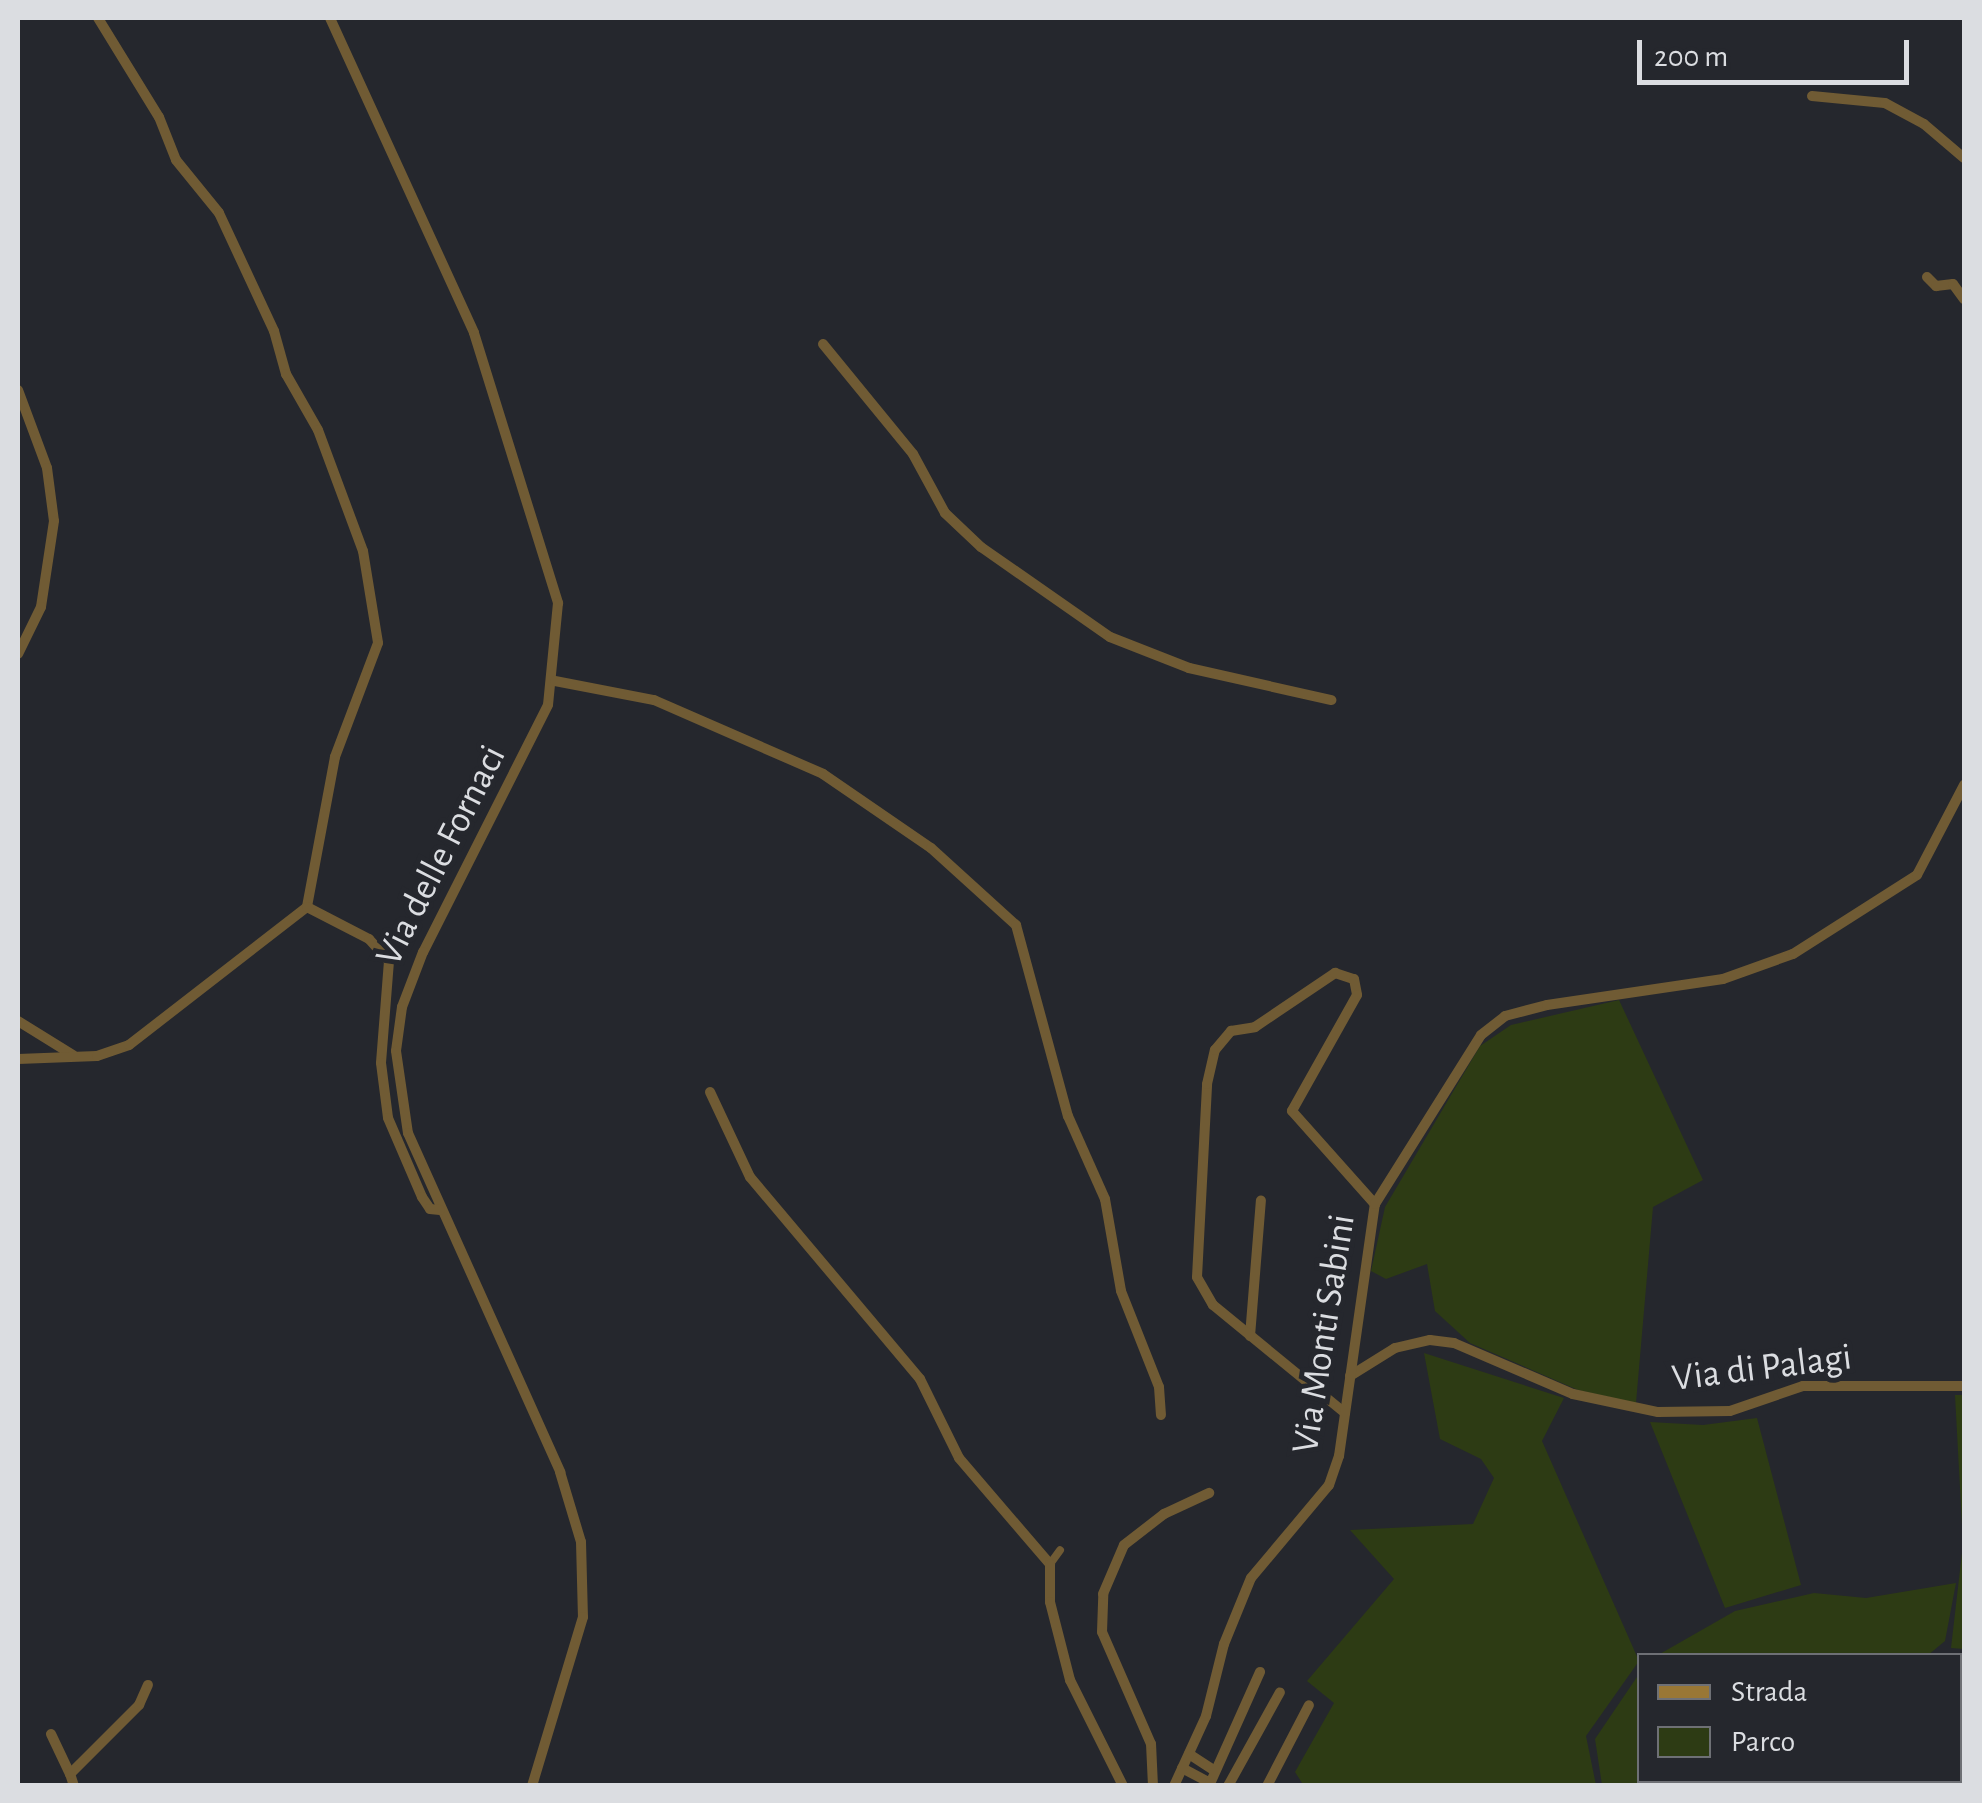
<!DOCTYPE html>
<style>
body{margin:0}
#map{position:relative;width:1982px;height:1803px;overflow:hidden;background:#25272d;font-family:"Alegreya Sans",sans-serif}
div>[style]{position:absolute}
.green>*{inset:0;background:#2d3b14}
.pedestrian>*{height:8px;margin:-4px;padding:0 4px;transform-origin:4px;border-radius:4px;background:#705b34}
.minor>*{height:10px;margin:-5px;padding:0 5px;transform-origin:5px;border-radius:5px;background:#705b34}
.secondary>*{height:15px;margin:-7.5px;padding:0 7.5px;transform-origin:7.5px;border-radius:7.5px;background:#997735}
span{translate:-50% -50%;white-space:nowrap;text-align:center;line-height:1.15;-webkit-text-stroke:10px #25272d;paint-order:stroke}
.street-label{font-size:38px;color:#dbdde1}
.frame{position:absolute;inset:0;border:20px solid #dbdde1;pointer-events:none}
.legend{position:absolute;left:1637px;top:1653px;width:325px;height:130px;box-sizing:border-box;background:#25272d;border:2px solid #6e7075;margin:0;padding:12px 18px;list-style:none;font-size:30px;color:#dbdde1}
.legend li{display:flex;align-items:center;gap:20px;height:50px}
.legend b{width:50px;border:2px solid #6e7075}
.scale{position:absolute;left:1637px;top:40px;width:272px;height:45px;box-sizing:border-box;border:5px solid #dbdde1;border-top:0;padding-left:12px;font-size:30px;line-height:35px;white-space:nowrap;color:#dbdde1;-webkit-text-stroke:8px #25272d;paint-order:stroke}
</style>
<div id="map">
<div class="green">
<i style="clip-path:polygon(1619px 1000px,1703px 1180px,1653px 1207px,1636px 1403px,1578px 1390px,1470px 1343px,1435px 1311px,1427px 1264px,1386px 1279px,1371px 1271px,1385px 1207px,1480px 1046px,1511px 1025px)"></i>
<i style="clip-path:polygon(1424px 1353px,1564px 1398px,1542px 1441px,1639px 1661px,1586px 1736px,1596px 1785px,1304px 1786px,1295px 1772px,1334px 1703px,1307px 1681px,1394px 1579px,1350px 1530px,1473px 1524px,1494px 1478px,1481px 1459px,1440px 1439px)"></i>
<i style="clip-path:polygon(1955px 1395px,1964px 1395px,1964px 1649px,1951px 1648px,1963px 1544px)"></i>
<i style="clip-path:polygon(1757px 1418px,1801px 1585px,1725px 1608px,1650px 1422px,1703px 1425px)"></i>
<i style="clip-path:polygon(1956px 1583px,1945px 1641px,1928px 1655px,1658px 1655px,1735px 1611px,1814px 1593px,1866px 1598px)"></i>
<i style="clip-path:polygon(1639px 1674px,1640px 1780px,1856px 1781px,1602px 1785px,1595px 1739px)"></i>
</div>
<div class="pedestrian">
<i style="left:1050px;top:1564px;width:17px;rotate:-54deg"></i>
</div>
<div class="minor">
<i style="left:98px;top:18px;width:116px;rotate:58.4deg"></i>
<i style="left:159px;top:117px;width:46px;rotate:68.4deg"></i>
<i style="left:176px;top:160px;width:68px;rotate:50.9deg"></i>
<i style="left:219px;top:213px;width:130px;rotate:65deg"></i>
<i style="left:274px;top:331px;width:45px;rotate:74.4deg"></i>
<i style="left:286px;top:374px;width:64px;rotate:60.3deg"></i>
<i style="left:318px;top:430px;width:129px;rotate:69.6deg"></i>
<i style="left:363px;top:551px;width:93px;rotate:80.7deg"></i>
<i style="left:378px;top:643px;width:122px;rotate:110.7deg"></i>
<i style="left:335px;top:757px;width:153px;rotate:100.6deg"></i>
<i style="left:330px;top:18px;width:346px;rotate:65.4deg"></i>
<i style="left:474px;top:333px;width:283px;rotate:72.7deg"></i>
<i style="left:558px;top:603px;width:102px;rotate:95.6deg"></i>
<i style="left:548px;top:705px;width:277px;rotate:116.8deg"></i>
<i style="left:423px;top:952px;width:59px;rotate:110.9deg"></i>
<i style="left:402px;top:1007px;width:44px;rotate:97.8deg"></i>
<i style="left:396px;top:1051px;width:83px;rotate:81.7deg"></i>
<i style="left:408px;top:1133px;width:372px;rotate:65.8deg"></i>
<i style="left:560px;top:1472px;width:73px;rotate:73.3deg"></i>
<i style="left:581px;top:1542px;width:75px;rotate:88.5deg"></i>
<i style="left:583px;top:1617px;width:177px;rotate:106.8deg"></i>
<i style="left:1812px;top:96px;width:73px;rotate:5.5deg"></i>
<i style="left:1885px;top:103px;width:44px;rotate:28.3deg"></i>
<i style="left:1924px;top:124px;width:52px;rotate:40.4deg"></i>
<i style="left:1927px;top:277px;width:13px;rotate:45deg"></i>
<i style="left:1936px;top:286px;width:17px;rotate:-7deg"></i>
<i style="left:1953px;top:284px;width:19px;rotate:54deg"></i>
<i style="left:823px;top:344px;width:142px;rotate:50.7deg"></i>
<i style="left:913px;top:454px;width:67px;rotate:61.5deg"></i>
<i style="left:945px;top:513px;width:50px;rotate:43.4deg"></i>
<i style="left:981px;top:547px;width:157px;rotate:34.9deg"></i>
<i style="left:1110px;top:637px;width:85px;rotate:21.4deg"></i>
<i style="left:1189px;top:668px;width:146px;rotate:12.7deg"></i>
<i style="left:18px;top:390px;width:83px;rotate:69.6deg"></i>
<i style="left:47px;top:468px;width:53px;rotate:82.5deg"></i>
<i style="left:54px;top:521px;width:87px;rotate:98.6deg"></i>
<i style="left:41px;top:607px;width:52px;rotate:116.1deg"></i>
<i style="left:555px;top:681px;width:101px;rotate:10.9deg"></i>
<i style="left:654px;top:700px;width:184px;rotate:23.6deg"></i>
<i style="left:823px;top:774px;width:131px;rotate:34.4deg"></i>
<i style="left:931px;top:848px;width:115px;rotate:42.2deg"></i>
<i style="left:1016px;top:925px;width:198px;rotate:74.8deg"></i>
<i style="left:1068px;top:1116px;width:91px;rotate:66deg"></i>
<i style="left:1105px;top:1199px;width:93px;rotate:80.1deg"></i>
<i style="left:1121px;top:1291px;width:103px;rotate:68.4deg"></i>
<i style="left:1159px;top:1387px;width:28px;rotate:86deg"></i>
<i style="left:18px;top:1021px;width:65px;rotate:31.7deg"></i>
<i style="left:18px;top:1059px;width:79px;rotate:-2.2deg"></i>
<i style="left:97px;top:1056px;width:34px;rotate:-19deg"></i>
<i style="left:129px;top:1045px;width:225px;rotate:-37.8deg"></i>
<i style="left:307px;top:907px;width:70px;rotate:27.3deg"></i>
<i style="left:369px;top:939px;width:30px;rotate:48deg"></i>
<i style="left:389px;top:961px;width:102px;rotate:94.5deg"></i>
<i style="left:381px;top:1063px;width:55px;rotate:82.7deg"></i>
<i style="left:388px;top:1118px;width:86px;rotate:66.7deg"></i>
<i style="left:422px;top:1197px;width:14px;rotate:56deg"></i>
<i style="left:430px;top:1209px;width:10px;rotate:6deg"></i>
<i style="left:710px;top:1092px;width:94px;rotate:64.8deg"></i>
<i style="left:750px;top:1177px;width:264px;rotate:49.9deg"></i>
<i style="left:920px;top:1379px;width:88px;rotate:63.7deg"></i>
<i style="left:959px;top:1458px;width:140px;rotate:49.4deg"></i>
<i style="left:1050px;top:1564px;width:38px;rotate:90deg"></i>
<i style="left:1050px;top:1602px;width:81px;rotate:75.6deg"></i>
<i style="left:1070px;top:1680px;width:119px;rotate:63.4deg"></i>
<i style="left:1250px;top:1336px;width:136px;rotate:-85.4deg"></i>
<i style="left:1350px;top:1376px;width:53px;rotate:-31.9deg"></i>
<i style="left:1395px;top:1348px;width:36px;rotate:-13deg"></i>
<i style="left:1430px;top:1340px;width:24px;rotate:7deg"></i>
<i style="left:1454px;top:1343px;width:129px;rotate:23.2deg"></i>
<i style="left:1573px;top:1394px;width:87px;rotate:12deg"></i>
<i style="left:1658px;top:1412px;width:72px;rotate:-0.8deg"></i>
<i style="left:1730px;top:1411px;width:77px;rotate:-18.9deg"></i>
<i style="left:1803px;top:1386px;width:161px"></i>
<i style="left:1345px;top:1413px;width:171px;rotate:-140.7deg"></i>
<i style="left:1213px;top:1305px;width:32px;rotate:-120deg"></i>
<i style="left:1197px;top:1277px;width:193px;rotate:-87deg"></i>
<i style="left:1207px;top:1084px;width:35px;rotate:-77deg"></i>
<i style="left:1215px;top:1050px;width:25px;rotate:-50deg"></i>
<i style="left:1231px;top:1031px;width:24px;rotate:-9deg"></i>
<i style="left:1255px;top:1027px;width:97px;rotate:-34deg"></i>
<i style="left:1335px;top:973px;width:20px;rotate:18deg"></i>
<i style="left:1354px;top:979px;width:16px;rotate:79deg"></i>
<i style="left:1357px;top:995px;width:133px;rotate:119.3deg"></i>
<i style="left:1292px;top:1111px;width:125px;rotate:48.3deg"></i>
<i style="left:1960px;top:1661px;width:4px"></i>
<i style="left:51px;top:1734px;width:44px;rotate:64.6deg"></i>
<i style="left:1189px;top:1754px;width:27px;rotate:33deg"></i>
<i style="left:1182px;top:1768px;width:27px;rotate:28deg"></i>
<i style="left:74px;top:1786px;width:13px;rotate:-108deg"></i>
<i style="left:70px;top:1774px;width:98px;rotate:-45deg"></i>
<i style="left:139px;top:1705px;width:22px;rotate:-66deg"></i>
<i style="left:1153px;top:1786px;width:42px;rotate:-92.7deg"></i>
<i style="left:1151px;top:1744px;width:122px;rotate:-113.6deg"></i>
<i style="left:1102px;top:1632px;width:38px;rotate:-88deg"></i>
<i style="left:1103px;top:1594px;width:53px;rotate:-66.8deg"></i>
<i style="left:1124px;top:1545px;width:51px;rotate:-37.8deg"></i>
<i style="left:1164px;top:1514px;width:50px;rotate:-25deg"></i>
<i style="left:1174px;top:1786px;width:77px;rotate:-65.4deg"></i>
<i style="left:1206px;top:1716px;width:74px;rotate:-76deg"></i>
<i style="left:1224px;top:1644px;width:71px;rotate:-67.8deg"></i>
<i style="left:1251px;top:1578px;width:121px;rotate:-50deg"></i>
<i style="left:1329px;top:1485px;width:31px;rotate:-71deg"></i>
<i style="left:1339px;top:1456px;width:255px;rotate:-81.9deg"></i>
<i style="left:1375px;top:1204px;width:199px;rotate:-57.9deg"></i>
<i style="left:1481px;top:1035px;width:31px;rotate:-38deg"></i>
<i style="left:1505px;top:1016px;width:43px;rotate:-14.7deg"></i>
<i style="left:1547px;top:1005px;width:178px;rotate:-8.4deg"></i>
<i style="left:1723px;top:979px;width:74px;rotate:-19.7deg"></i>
<i style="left:1793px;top:954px;width:147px;rotate:-32.5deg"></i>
<i style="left:1917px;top:875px;width:102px;rotate:-62.4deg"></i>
<i style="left:1209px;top:1786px;width:125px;rotate:-65.9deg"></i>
<i style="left:1228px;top:1786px;width:107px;rotate:-61deg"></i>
<i style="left:1267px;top:1786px;width:91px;rotate:-62.6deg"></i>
</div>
<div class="secondary">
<i style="left:1960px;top:1777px;width:4px;rotate:14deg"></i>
<i style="left:1871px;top:1786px;width:15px;rotate:-23deg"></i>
</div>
<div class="street-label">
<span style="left:442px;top:856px;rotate:-63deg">Via delle Fornaci</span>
<span style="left:1325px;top:1334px;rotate:-81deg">Via Monti Sabini</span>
<span style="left:1762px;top:1369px;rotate:-7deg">Via di Palagi</span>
</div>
<div class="frame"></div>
<ul class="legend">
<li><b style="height:12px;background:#997735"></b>Strada</li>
<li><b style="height:28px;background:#2d3b14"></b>Parco</li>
</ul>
<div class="scale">200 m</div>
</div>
